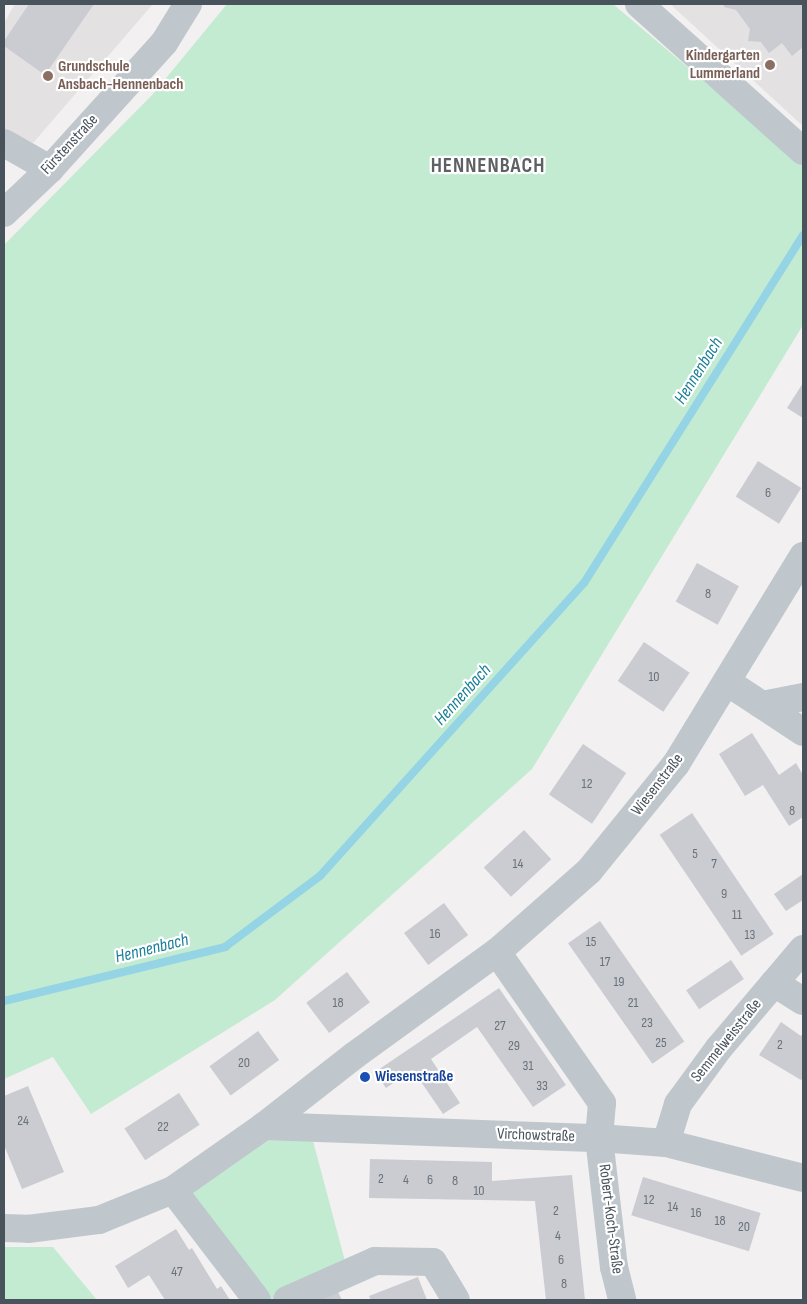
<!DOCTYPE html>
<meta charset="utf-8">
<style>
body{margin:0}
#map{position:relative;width:807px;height:1304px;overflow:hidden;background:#f2f0f0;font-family:"Sofia Sans Condensed",sans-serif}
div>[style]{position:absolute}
.education>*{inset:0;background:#e3e1e1}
.green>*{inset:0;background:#c3ebd2}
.stream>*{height:8px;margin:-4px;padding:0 4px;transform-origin:4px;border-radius:4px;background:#94d4e4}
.building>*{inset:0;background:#caccd2;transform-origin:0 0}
.minor>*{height:28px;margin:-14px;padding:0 14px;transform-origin:14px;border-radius:14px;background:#bfc7cd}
.dots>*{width:14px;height:14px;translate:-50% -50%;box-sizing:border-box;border:2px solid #fff;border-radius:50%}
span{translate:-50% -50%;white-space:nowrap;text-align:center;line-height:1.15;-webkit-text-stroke:4.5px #fff;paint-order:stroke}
.number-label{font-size:14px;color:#69717a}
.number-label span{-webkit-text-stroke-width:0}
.education-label{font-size:16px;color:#785e54;font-weight:700}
.right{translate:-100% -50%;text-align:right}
.left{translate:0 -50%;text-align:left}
.street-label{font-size:16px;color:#49535c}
.transit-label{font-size:16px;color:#164399;font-weight:700}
.water-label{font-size:18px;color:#197e98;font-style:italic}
.district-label{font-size:21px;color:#5d6064;font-weight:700;letter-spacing:1px}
.frame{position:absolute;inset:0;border:5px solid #49535c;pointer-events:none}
</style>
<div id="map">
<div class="education">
<i style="clip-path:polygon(15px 4px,153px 4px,33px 143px,4px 129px,4px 23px)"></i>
<i style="clip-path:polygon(670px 4px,803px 4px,803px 126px)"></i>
</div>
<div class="green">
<i style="clip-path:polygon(227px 4px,613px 4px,803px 165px,803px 325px,532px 769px,275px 1000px,91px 1114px,53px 1057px,4px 1079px,4px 245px,153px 94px)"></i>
<i style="clip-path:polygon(267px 1137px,313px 1141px,345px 1261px,271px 1299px,180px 1198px)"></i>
<i style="clip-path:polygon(4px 1247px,53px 1247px,97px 1300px,4px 1300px)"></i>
</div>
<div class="stream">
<i style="left:4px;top:1001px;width:228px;rotate:-13.7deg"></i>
<i style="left:225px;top:947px;width:119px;rotate:-36.8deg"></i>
<i style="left:320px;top:876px;width:394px;rotate:-48deg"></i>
<i style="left:584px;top:583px;width:411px;rotate:-57.8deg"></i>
</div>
<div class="building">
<i style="clip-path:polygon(29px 4px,94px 4px,45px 75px,4px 46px,4px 41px)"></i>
<i style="clip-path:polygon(724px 4px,803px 4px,803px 47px,792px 56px,782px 43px,769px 53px,761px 42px,748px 41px,750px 29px,736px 10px,724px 7px)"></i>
<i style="clip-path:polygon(803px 383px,803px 418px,787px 408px)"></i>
<i style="left:758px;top:461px;width:51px;height:42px;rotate:32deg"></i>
<i style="left:697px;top:563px;width:48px;height:44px;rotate:29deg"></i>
<i style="left:644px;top:642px;width:55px;height:47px;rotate:34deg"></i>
<i style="clip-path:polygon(752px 733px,779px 775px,796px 763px,803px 775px,803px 817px,789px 826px,763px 785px,745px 796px,719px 754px)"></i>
<i style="left:583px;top:744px;width:52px;height:61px;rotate:34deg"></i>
<i style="left:692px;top:813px;width:146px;height:39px;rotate:56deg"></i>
<i style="left:524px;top:830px;width:40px;height:55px;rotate:47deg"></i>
<i style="clip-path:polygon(803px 874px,803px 900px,786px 911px,774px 894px)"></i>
<i style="left:444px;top:903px;width:40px;height:50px;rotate:53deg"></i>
<i style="left:600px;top:921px;width:147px;height:39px;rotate:55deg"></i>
<i style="left:731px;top:960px;width:23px;height:54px;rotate:56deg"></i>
<i style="left:347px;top:972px;width:38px;height:51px;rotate:53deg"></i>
<i style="clip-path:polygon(499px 988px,566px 1085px,533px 1107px,477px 1027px,431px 1059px,460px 1103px,443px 1114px,413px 1070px,386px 1088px,375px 1072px)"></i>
<i style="clip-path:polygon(781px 1022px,801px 1036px,803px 1033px,803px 1078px,801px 1080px,759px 1055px)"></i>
<i style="left:258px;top:1031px;width:36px;height:60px;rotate:54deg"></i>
<i style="clip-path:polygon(28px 1086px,64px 1172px,22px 1189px,4px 1145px,4px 1096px)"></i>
<i style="left:179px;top:1093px;width:38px;height:65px;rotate:57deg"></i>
<i style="clip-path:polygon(370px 1159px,492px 1162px,492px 1181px,572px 1175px,585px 1300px,546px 1300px,535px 1201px,369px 1198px)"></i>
<i style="left:643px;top:1177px;width:123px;height:40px;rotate:17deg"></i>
<i style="clip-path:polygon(176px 1229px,189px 1250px,192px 1248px,217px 1289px,221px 1286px,230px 1300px,165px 1300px,149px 1275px,128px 1288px,115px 1266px)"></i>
<i style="clip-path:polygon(418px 1277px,427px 1300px,371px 1300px,369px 1296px)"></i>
<i style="clip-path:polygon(336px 1288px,342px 1300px,315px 1300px)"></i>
</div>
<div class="minor">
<i style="left:639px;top:4px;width:220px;rotate:41.9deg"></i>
<i style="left:4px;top:143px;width:53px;rotate:29.5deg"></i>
<i style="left:4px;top:213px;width:64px;rotate:-43.7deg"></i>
<i style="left:50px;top:169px;width:170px;rotate:-47.9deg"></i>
<i style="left:164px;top:43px;width:46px;rotate:-58.4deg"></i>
<i style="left:727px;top:682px;width:91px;rotate:33.3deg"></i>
<i style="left:762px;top:705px;width:42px;rotate:-11deg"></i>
<i style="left:497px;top:952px;width:184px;rotate:55.2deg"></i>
<i style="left:602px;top:1103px;width:35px;rotate:95deg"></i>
<i style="left:599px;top:1138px;width:130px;rotate:83.4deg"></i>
<i style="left:614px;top:1267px;width:34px;rotate:76deg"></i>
<i style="left:774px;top:983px;width:34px;rotate:32deg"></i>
<i style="left:264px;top:1126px;width:335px;rotate:2.1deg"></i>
<i style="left:599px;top:1138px;width:67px;rotate:4.3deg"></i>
<i style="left:666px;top:1143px;width:141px;rotate:14.3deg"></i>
<i style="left:666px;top:1143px;width:41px;rotate:-72.9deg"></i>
<i style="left:678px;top:1104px;width:69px;rotate:-53.8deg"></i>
<i style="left:719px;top:1048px;width:130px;rotate:-49.7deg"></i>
<i style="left:173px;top:1190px;width:138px;rotate:52.6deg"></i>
<i style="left:4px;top:1228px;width:24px;rotate:2deg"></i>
<i style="left:28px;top:1229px;width:72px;rotate:-7.2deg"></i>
<i style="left:99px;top:1220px;width:80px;rotate:-22.1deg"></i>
<i style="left:173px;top:1190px;width:111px;rotate:-35.1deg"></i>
<i style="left:264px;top:1126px;width:115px;rotate:-38deg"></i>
<i style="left:355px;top:1055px;width:175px;rotate:-36deg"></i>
<i style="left:497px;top:952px;width:123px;rotate:-41.4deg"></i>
<i style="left:589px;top:871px;width:138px;rotate:-50.9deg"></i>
<i style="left:676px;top:764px;width:244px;rotate:-58.6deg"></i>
<i style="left:287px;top:1300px;width:96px;rotate:-23.9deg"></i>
<i style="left:375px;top:1261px;width:58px;rotate:1deg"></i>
<i style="left:433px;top:1262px;width:44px;rotate:58.8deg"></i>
</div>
<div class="dots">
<i style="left:770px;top:65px;background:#8d6e63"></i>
<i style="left:48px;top:76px;background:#8d6e63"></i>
<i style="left:365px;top:1077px;background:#1a4fb4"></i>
</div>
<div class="number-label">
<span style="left:768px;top:493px">6</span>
<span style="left:708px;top:594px">8</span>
<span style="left:654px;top:677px">10</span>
<span style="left:587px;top:784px">12</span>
<span style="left:792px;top:811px">8</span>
<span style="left:695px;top:854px">5</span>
<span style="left:518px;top:864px">14</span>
<span style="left:714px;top:864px">7</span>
<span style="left:724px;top:894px">9</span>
<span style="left:737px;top:915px">11</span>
<span style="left:435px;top:934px">16</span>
<span style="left:750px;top:935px">13</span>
<span style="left:591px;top:942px">15</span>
<span style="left:605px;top:962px">17</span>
<span style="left:619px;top:982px">19</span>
<span style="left:338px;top:1003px">18</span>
<span style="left:633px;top:1003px">21</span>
<span style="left:647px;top:1023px">23</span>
<span style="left:500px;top:1026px">27</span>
<span style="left:661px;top:1043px">25</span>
<span style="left:780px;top:1045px">2</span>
<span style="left:514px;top:1046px">29</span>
<span style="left:244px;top:1063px">20</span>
<span style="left:528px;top:1066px">31</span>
<span style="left:542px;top:1086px">33</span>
<span style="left:23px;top:1121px">24</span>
<span style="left:163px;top:1127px">22</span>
<span style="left:381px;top:1179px">2</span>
<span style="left:406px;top:1180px">4</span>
<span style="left:430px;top:1180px">6</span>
<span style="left:455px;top:1181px">8</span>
<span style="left:479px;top:1191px">10</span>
<span style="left:649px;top:1200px">12</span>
<span style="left:673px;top:1207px">14</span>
<span style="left:556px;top:1211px">2</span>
<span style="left:696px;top:1213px">16</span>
<span style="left:720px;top:1221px">18</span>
<span style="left:744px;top:1227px">20</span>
<span style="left:558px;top:1236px">4</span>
<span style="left:561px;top:1260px">6</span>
<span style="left:177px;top:1272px">47</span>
<span style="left:564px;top:1284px">8</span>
</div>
<div class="education-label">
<span class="right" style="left:760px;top:65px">Kindergarten<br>Lummerland</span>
<span class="left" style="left:58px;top:76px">Grundschule<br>Ansbach-Hennenbach</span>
</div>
<div class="street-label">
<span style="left:70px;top:145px;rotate:-47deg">Fürstenstraße</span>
<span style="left:658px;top:785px;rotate:-52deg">Wiesenstraße</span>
<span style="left:727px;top:1041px;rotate:-51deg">Semmelweisstraße</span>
<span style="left:536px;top:1136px;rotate:2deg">Virchowstraße</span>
<span style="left:610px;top:1219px;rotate:83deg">Robert-Koch-Straße</span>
</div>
<div class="transit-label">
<span class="left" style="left:375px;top:1077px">Wiesenstraße</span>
</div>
<div class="water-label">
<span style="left:699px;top:371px;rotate:-58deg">Hennenbach</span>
<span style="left:463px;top:695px;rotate:-48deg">Hennenbach</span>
<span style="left:152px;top:949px;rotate:-14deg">Hennenbach</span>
</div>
<div class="district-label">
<span style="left:488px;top:166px">HENNENBACH</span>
</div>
<div class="frame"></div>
</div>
